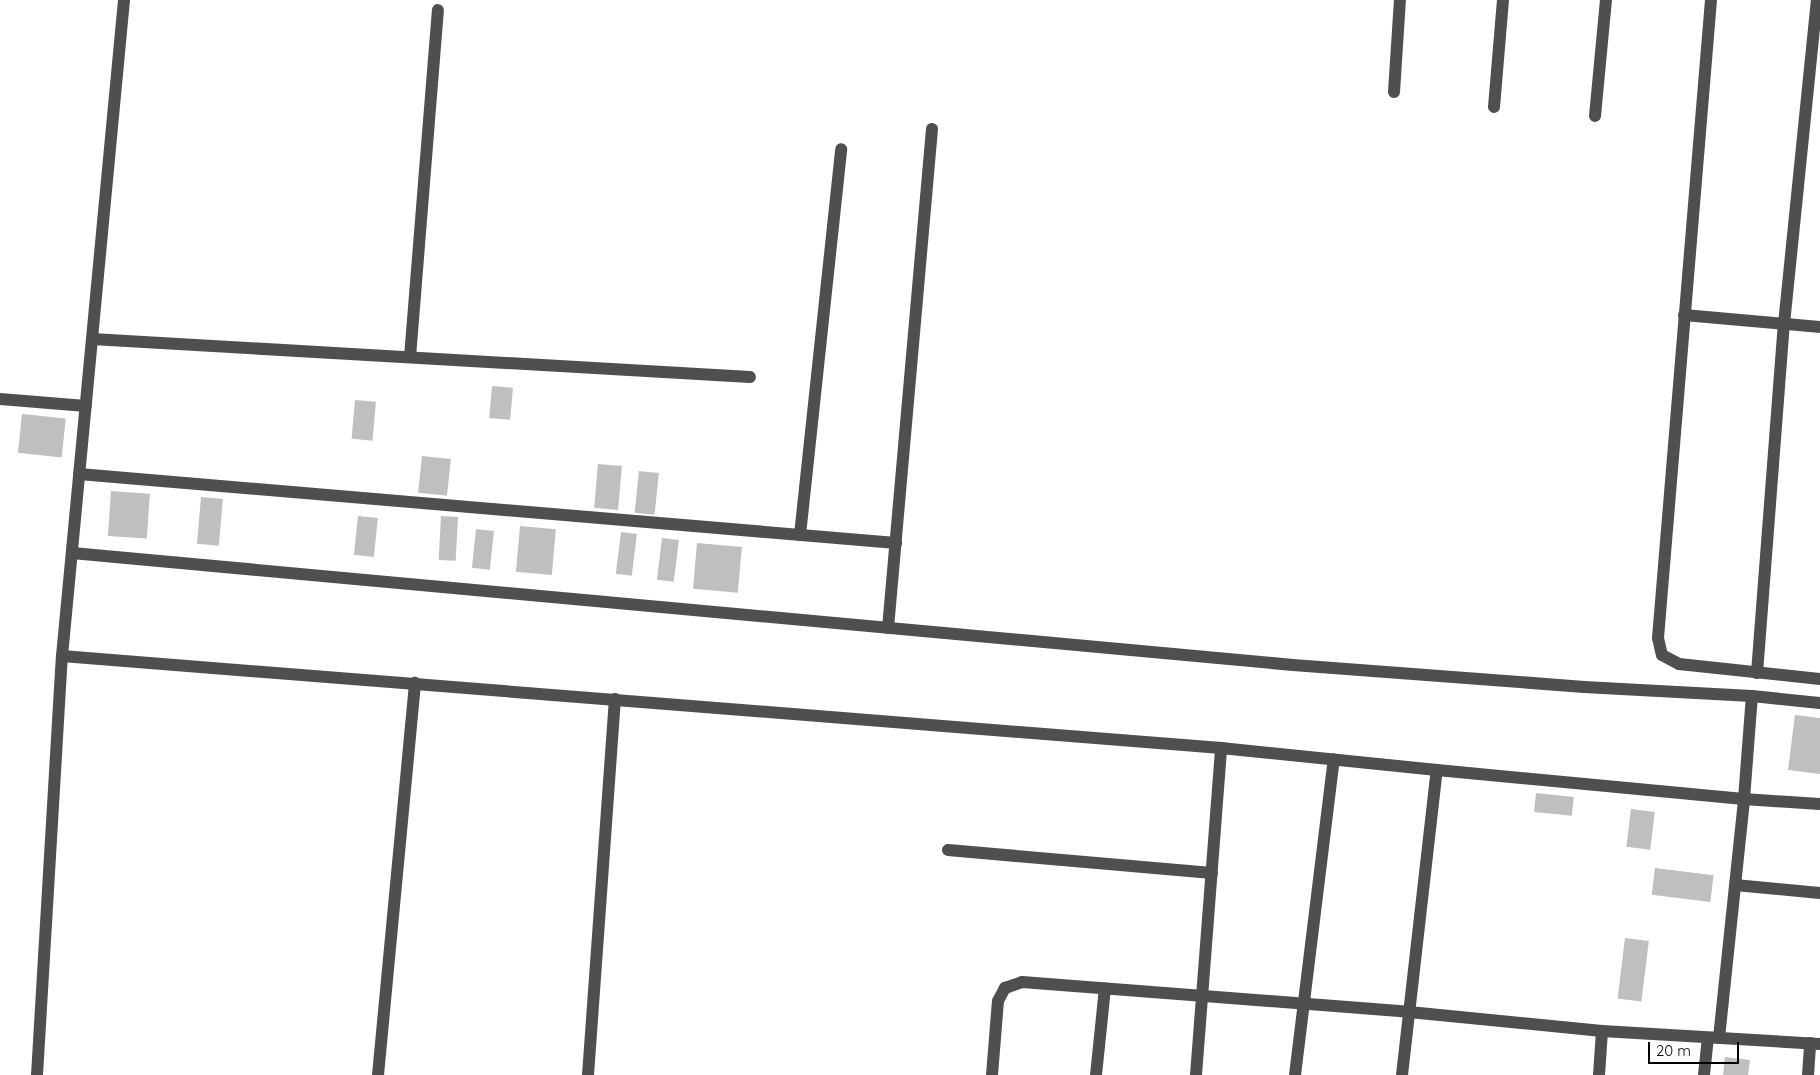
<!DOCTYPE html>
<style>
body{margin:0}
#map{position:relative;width:1820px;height:1075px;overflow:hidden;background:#fff;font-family:Quicksand,sans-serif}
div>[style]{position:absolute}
.building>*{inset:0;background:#bfbfbf;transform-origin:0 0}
.minor>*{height:12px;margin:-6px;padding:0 6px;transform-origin:6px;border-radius:6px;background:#4f4f4f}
span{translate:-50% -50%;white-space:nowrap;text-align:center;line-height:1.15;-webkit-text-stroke:4.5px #fff;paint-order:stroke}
.scale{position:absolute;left:1648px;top:1042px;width:91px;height:22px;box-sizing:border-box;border:2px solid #000;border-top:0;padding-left:6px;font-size:15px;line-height:18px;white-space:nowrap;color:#000;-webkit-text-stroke:4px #fff;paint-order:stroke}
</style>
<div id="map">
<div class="building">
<i style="left:492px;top:386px;width:21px;height:32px;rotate:5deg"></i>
<i style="left:355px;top:400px;width:21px;height:39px;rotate:5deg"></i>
<i style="left:22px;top:414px;width:44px;height:39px;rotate:6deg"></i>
<i style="left:422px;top:456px;width:29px;height:37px;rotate:6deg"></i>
<i style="left:598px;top:464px;width:24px;height:44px;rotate:5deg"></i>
<i style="left:639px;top:471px;width:20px;height:42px;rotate:6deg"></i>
<i style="left:111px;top:491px;width:39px;height:45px;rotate:4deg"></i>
<i style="left:201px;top:497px;width:22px;height:47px;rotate:5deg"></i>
<i style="left:358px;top:516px;width:20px;height:39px;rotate:6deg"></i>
<i style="left:441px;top:516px;width:17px;height:44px;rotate:3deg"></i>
<i style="left:520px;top:526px;width:36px;height:46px;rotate:5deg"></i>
<i style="left:476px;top:529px;width:18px;height:39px;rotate:6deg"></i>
<i style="left:621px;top:532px;width:16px;height:42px;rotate:7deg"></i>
<i style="left:662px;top:538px;width:17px;height:42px;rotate:7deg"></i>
<i style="left:697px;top:543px;width:45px;height:46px;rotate:5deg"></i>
<i style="clip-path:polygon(1795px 715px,1820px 718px,1820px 774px,1788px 770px)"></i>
<i style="left:1536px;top:793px;width:38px;height:19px;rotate:6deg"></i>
<i style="left:1631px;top:809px;width:24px;height:38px;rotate:7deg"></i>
<i style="left:1655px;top:868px;width:59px;height:27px;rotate:7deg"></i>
<i style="left:1625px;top:938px;width:24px;height:61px;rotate:7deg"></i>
<i style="clip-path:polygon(1725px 1057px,1750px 1060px,1748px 1075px,1723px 1075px)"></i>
</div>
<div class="minor">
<i style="left:1711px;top:0;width:640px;rotate:94.75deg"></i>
<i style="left:1658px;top:638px;width:17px;rotate:77deg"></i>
<i style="left:1662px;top:655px;width:19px;rotate:28deg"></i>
<i style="left:1679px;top:664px;width:142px;rotate:6.1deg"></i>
<i style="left:1394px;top:92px;width:92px;rotate:-86.3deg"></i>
<i style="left:1494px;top:107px;width:107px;rotate:-85.2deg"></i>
<i style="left:1595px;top:116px;width:117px;rotate:-84.6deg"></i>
<i style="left:1684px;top:315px;width:137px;rotate:5deg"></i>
<i style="left:92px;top:339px;width:659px;rotate:3.31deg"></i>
<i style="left:410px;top:357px;width:348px;rotate:-85.4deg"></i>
<i style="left:0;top:399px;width:86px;rotate:4.7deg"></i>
<i style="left:79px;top:474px;width:820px;rotate:4.83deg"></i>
<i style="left:800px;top:535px;width:388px;rotate:-83.9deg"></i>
<i style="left:72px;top:553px;width:1226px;rotate:5.24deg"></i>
<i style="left:1293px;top:665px;width:292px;rotate:4.3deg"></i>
<i style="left:1584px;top:687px;width:168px;rotate:3.1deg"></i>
<i style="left:1752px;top:696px;width:68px;rotate:5.9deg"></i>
<i style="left:888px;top:628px;width:501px;rotate:-84.96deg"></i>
<i style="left:62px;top:656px;width:1163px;rotate:4.54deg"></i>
<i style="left:1221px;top:748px;width:217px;rotate:5.8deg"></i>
<i style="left:1437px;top:770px;width:308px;rotate:5.4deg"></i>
<i style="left:1744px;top:799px;width:76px;rotate:3.8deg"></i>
<i style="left:1757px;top:673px;width:350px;rotate:-85.6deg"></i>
<i style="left:1784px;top:324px;width:326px;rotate:-84.2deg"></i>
<i style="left:948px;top:850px;width:265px;rotate:5deg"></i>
<i style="left:1735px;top:885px;width:85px;rotate:5.4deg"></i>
<i style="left:1719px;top:1038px;width:240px;rotate:-84deg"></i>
<i style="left:1744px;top:799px;width:103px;rotate:-85.6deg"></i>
<i style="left:37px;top:1075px;width:420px;rotate:-86.6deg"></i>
<i style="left:62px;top:656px;width:659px;rotate:-84.6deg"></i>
<i style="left:378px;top:1075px;width:394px;rotate:-84.6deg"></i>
<i style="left:588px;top:1075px;width:377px;rotate:-85.9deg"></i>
<i style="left:992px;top:1075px;width:74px;rotate:-85.4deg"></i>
<i style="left:998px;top:1001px;width:15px;rotate:-62deg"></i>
<i style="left:1005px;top:988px;width:18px;rotate:-19deg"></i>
<i style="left:1022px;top:982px;width:388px;rotate:4.4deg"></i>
<i style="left:1409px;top:1012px;width:194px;rotate:5.6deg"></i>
<i style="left:1602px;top:1031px;width:218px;rotate:3.4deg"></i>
<i style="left:1096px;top:1075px;width:87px;rotate:-84.1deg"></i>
<i style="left:1196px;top:1075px;width:328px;rotate:-85.6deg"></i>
<i style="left:1295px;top:1075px;width:318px;rotate:-83deg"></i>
<i style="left:1402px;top:1075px;width:307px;rotate:-83.5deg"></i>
<i style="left:1599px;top:1075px;width:44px;rotate:-86.1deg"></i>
<i style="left:1704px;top:1075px;width:37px;rotate:-84deg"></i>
<i style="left:1808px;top:1075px;width:32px;rotate:-86deg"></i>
</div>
<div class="scale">20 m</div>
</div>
